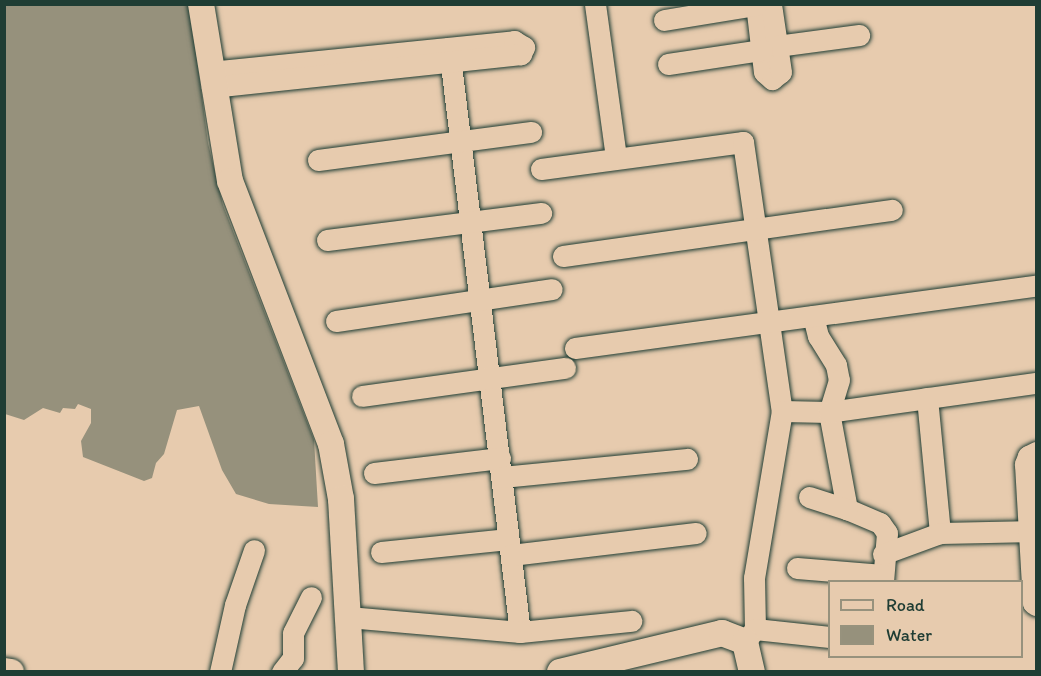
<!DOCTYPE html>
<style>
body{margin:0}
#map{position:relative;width:1041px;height:676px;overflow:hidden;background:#e7cbae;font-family:Itim,sans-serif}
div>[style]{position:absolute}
.water>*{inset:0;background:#96917c}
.roads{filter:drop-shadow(0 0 2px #1f3d34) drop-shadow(0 0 2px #1f3d34)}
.minor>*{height:21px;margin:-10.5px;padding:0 10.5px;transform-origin:10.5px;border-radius:10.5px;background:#e7cbae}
.major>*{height:26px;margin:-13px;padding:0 13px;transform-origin:13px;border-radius:13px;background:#e7cbae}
span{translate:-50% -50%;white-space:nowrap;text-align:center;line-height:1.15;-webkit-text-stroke:6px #e7cbae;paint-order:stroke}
.frame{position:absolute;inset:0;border:6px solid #1f3d34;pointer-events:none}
.legend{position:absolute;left:828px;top:580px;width:195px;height:78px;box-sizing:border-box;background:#e7cbae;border:2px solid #97927d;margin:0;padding:8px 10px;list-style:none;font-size:18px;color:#1f3d34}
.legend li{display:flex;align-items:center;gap:12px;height:30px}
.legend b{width:30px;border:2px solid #97927d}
</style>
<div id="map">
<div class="water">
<i style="clip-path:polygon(5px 5px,190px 5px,208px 143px,223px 205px,314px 440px,318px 507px,269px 504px,236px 494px,222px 470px,199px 406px,177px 410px,164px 454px,156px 463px,152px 478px,144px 481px,83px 457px,81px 441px,91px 423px,91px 409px,78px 404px,75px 409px,63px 408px,60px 413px,43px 408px,24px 420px,5px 414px)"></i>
</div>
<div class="roads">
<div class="minor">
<i style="left:595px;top:4px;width:155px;rotate:82.2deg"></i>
<i style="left:756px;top:4px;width:68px;rotate:83.3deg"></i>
<i style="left:764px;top:72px;width:11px;rotate:41deg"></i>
<i style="left:772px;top:79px;width:11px;rotate:-38deg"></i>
<i style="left:781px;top:72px;width:69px;rotate:-98.4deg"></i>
<i style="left:664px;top:20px;width:93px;rotate:-9.3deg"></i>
<i style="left:777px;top:46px;width:83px;rotate:-7.6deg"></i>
<i style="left:449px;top:48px;width:588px;rotate:83.07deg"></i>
<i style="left:520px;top:632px;width:112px;rotate:-5.7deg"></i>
<i style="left:668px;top:64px;width:95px;rotate:-8.5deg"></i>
<i style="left:210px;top:72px;width:306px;rotate:-5.8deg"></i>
<i style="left:514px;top:41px;width:12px;rotate:31deg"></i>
<i style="left:524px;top:47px;width:8px;rotate:113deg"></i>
<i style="left:521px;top:54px;width:311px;rotate:173.9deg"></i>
<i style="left:318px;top:160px;width:215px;rotate:-7.5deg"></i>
<i style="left:541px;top:169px;width:204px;rotate:-7.6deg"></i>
<i style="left:743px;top:142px;width:272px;rotate:81.8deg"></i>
<i style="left:327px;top:240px;width:216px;rotate:-7.2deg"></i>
<i style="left:563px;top:256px;width:332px;rotate:-8deg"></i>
<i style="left:813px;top:316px;width:21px;rotate:76deg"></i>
<i style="left:818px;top:336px;width:34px;rotate:58deg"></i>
<i style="left:836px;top:365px;width:15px;rotate:79deg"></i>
<i style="left:839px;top:380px;width:34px;rotate:107deg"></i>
<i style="left:829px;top:412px;width:99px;rotate:79.5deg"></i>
<i style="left:847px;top:509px;width:36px;rotate:23deg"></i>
<i style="left:880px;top:523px;width:12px;rotate:55deg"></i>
<i style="left:887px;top:533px;width:49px;rotate:94.7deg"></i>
<i style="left:336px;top:321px;width:218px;rotate:-8.4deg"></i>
<i style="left:575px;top:348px;width:465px;rotate:-7.7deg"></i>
<i style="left:362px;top:396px;width:205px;rotate:-7.9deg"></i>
<i style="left:927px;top:398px;width:136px;rotate:84.5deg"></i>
<i style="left:940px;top:533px;width:96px;rotate:-1.2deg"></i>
<i style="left:1036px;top:452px;width:9px;rotate:153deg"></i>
<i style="left:1028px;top:456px;width:9px;rotate:111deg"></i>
<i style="left:1025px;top:464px;width:139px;rotate:86.7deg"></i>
<i style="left:1033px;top:603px;width:4px;rotate:34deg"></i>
<i style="left:374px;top:473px;width:127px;rotate:-6.8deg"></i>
<i style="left:502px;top:477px;width:186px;rotate:-5.6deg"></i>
<i style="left:809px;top:497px;width:40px;rotate:18deg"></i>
<i style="left:381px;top:552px;width:128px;rotate:-5.8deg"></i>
<i style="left:883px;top:554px;width:61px;rotate:-20.2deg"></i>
<i style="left:511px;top:555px;width:186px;rotate:-6.8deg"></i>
<i style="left:797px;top:568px;width:86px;rotate:4.7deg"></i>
<i style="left:348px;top:617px;width:173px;rotate:5deg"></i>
<i style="left:755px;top:629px;width:51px;rotate:-91.1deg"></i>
<i style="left:754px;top:578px;width:169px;rotate:-80.5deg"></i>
<i style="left:782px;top:411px;width:47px;rotate:1.2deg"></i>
<i style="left:829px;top:412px;width:209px;rotate:-8deg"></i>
<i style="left:747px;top:639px;width:13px;rotate:-51deg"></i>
<i style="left:755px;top:629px;width:75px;rotate:6.1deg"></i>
<i style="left:220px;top:672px;width:69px;rotate:-77.4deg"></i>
<i style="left:235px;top:605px;width:58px;rotate:-70.9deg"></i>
<i style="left:282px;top:672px;width:18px;rotate:-52deg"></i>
<i style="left:293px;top:658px;width:25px;rotate:-90deg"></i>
<i style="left:293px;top:633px;width:40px;rotate:-63.4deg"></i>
</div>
<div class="major">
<i style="left:201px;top:4px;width:179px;rotate:80.7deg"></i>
<i style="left:230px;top:181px;width:282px;rotate:69deg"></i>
<i style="left:331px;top:444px;width:56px;rotate:79.7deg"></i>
<i style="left:341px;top:499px;width:173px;rotate:86.7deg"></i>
<i style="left:4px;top:671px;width:7px;rotate:8deg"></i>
<i style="left:560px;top:672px;width:167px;rotate:-13.5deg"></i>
<i style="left:722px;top:633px;width:25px;rotate:21deg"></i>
<i style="left:745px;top:642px;width:31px;rotate:77deg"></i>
</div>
</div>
<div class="frame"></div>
<ul class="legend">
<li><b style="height:8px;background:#e7cbae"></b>Road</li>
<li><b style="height:16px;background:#96917c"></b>Water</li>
</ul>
</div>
